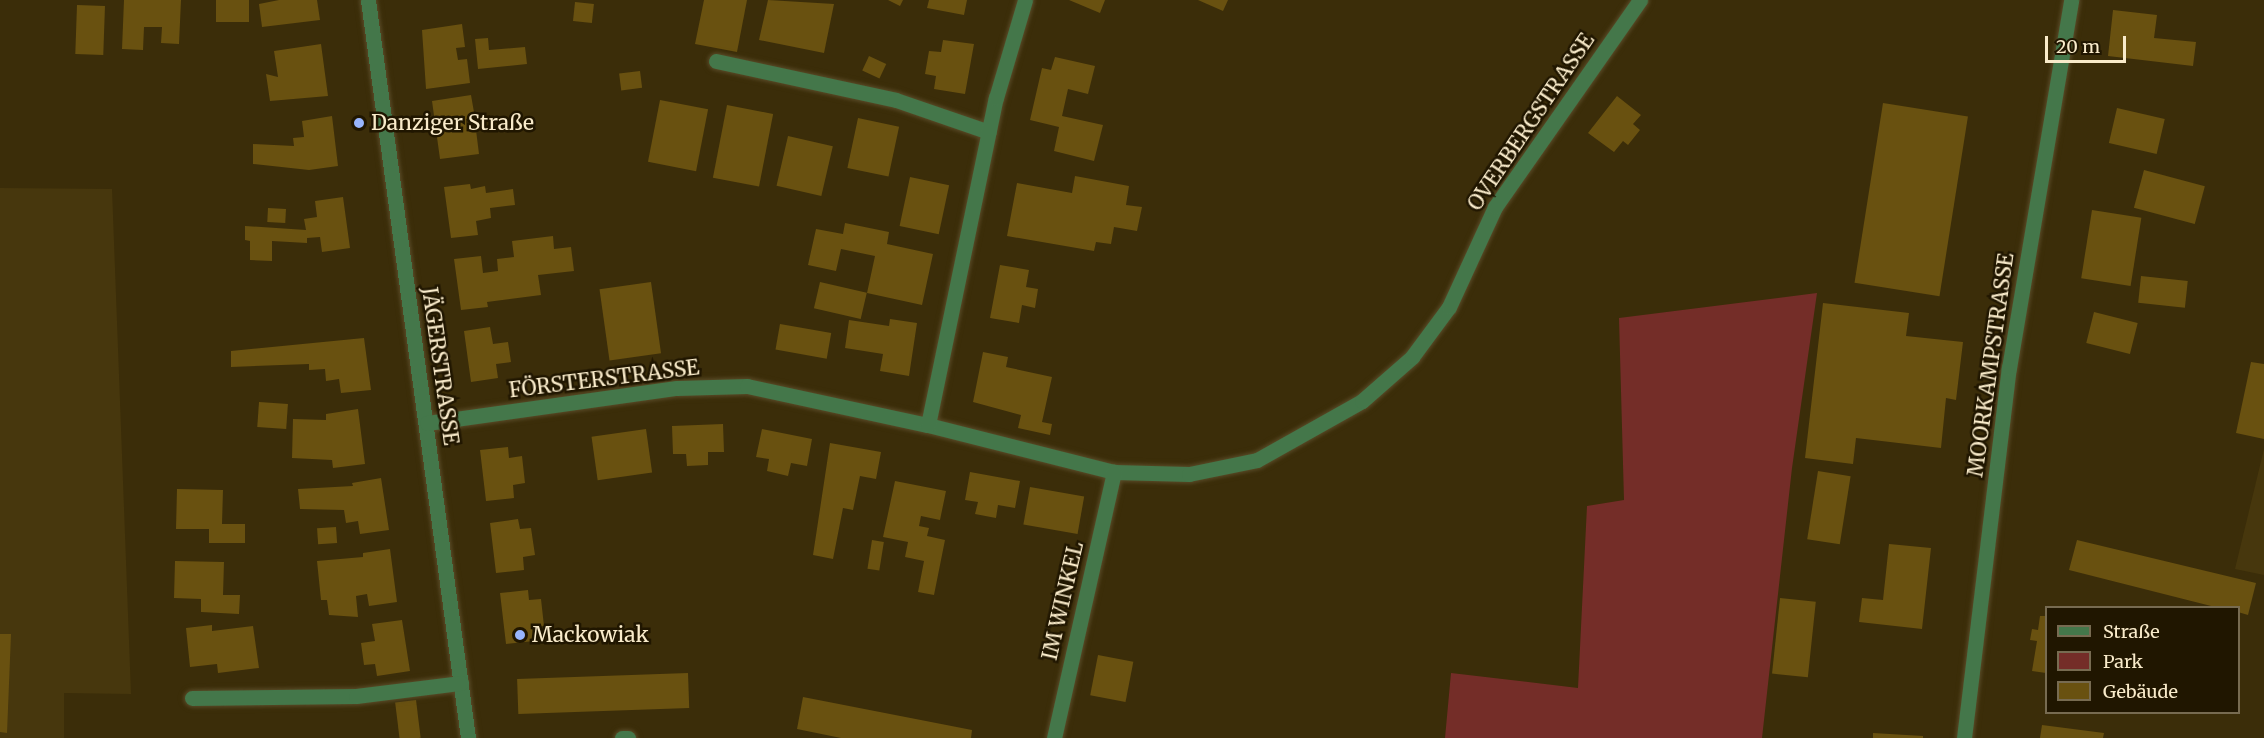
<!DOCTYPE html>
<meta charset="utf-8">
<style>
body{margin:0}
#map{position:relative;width:2264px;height:738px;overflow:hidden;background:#3b2d09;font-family:Merriweather,serif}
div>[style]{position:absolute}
.built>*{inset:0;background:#47370d}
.green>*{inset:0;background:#742d28}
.building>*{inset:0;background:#695110;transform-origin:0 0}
.roads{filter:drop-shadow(0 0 2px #594b28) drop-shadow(0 0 2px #594b28)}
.minor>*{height:15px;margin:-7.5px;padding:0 7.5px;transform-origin:7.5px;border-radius:7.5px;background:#44774a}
.dots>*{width:16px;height:16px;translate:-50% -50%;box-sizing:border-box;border:3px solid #201600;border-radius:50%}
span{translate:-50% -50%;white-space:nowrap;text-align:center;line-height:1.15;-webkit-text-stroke:5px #201600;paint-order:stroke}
.street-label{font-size:21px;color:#f9ebca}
.poi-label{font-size:21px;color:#f9ebca}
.left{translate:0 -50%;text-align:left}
.legend{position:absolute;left:2045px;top:606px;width:195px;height:108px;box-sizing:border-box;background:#201600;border:2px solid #776b51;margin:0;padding:8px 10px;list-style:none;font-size:18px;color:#f9ebca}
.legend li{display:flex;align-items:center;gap:12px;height:30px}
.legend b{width:30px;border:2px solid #776b51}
.scale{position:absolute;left:2045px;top:36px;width:81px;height:27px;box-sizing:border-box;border:3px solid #f9ebca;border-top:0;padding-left:8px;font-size:18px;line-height:21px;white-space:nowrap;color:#f9ebca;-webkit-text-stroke:4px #201600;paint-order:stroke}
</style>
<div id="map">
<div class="built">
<i style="clip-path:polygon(0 188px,112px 189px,131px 694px,64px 693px,64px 738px,0 738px)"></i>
<i style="clip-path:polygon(2264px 449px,2264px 575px,2235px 569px)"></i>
</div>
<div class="green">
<i style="clip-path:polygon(1817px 293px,1792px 468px,1762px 738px,1445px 738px,1451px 673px,1578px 688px,1587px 506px,1624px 500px,1619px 318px)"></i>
</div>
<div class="building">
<i style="clip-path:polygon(124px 0,181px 0,179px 44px,161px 43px,162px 27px,144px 27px,143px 50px,122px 49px)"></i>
<i style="left:216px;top:0;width:33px;height:22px"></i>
<i style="clip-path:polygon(279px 0,317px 0,320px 20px,262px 27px,259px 4px)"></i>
<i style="clip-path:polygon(704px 0,747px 0,737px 52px,695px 44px)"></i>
<i style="clip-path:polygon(768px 0,834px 4px,824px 53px,759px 40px)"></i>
<i style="clip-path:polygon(888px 0,903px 0,900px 6px)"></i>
<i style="clip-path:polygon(929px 0,967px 0,964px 15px,927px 8px)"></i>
<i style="clip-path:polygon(1069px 0,1105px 0,1100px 13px)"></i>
<i style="clip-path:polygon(1198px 0,1228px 0,1223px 11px)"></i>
<i style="left:575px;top:2px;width:19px;height:19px;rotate:6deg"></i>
<i style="left:77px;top:5px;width:28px;height:49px;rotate:2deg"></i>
<i style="clip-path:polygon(2113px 10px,2157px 15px,2154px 38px,2196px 42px,2193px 66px,2108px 56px)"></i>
<i style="clip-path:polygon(462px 24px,465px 47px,456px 48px,458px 60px,467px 59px,470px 83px,426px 89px,422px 30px)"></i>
<i style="clip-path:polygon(488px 38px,489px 50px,525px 47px,527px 64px,478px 69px,475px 39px)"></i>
<i style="clip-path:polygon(943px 40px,974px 44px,965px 94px,934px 89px,936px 76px,925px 74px,929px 51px,941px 52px)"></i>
<i style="clip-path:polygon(321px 44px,328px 96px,270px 101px,266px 74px,278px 77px,274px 51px)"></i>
<i style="left:869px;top:56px;width:19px;height:16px;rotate:25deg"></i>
<i style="clip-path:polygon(1055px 57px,1095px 66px,1088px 94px,1068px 89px,1062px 116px,1103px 125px,1094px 161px,1054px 151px,1059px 127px,1030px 120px,1042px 68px,1051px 70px)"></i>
<i style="left:640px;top:71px;width:17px;height:21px;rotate:83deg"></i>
<i style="clip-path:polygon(471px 95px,475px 118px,466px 119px,467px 131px,476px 130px,479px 154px,440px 159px,432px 101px)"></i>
<i style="clip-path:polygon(1617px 96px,1641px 115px,1633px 124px,1640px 130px,1628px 145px,1623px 141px,1614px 152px,1588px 133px)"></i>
<i style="left:660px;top:100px;width:49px;height:63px;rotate:11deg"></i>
<i style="left:1883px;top:103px;width:86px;height:182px;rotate:9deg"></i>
<i style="left:727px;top:105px;width:47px;height:74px;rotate:11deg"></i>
<i style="left:2117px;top:108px;width:49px;height:36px;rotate:13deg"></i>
<i style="clip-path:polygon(332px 116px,338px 166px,309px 170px,253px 164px,253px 144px,294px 146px,293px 138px,304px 137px,302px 121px)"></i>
<i style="left:858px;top:118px;width:42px;height:51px;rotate:12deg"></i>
<i style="left:788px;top:136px;width:46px;height:51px;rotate:13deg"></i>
<i style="left:2144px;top:170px;width:63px;height:39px;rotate:15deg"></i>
<i style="clip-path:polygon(1075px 176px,1129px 186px,1126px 205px,1142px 207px,1137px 231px,1114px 227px,1111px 244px,1096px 242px,1094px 251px,1007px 236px,1017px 183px,1072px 193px)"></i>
<i style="left:910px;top:177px;width:40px;height:50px;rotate:12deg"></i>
<i style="clip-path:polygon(470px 184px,471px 189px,485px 186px,486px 193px,513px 189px,515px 205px,490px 208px,491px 218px,476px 221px,478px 235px,451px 238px,444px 187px)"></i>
<i style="clip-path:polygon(343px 197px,350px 248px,322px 252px,320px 237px,307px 238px,307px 243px,272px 241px,272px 261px,250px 260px,250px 241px,245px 240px,245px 226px,306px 230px,304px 219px,317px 217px,315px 201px)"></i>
<i style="left:268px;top:208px;width:18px;height:14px;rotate:3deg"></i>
<i style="left:2092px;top:210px;width:50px;height:69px;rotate:9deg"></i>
<i style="clip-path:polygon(845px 223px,889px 232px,887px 244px,933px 254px,922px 305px,867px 293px,875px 256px,841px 249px,836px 271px,808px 265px,816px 229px,843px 234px)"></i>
<i style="clip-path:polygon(553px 236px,554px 249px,571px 247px,574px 271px,538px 275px,541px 295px,487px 302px,488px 307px,461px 310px,454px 259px,481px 256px,483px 273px,498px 271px,497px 259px,514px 257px,512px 241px)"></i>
<i style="clip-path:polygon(1000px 265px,1029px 270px,1026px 287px,1038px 289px,1035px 308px,1022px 305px,1019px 323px,990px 318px)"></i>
<i style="left:2141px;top:276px;width:47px;height:27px;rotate:6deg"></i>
<i style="left:651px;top:282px;width:72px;height:52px;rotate:82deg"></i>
<i style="left:820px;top:282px;width:48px;height:27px;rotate:13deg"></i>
<i style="clip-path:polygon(1823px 303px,1909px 313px,1906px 336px,1963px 342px,1956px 400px,1946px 398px,1941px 448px,1856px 438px,1853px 464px,1805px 458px)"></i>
<i style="left:2094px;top:312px;width:45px;height:32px;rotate:14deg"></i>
<i style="clip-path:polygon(890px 319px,917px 323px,909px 376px,880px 371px,883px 354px,845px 348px,849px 320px,889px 326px)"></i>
<i style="left:780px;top:324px;width:52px;height:26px;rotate:10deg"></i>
<i style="clip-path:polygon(490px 327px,493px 344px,508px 342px,511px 362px,496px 364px,498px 378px,471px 382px,464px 331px)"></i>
<i style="clip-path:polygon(364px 338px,371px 390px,341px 393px,339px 379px,326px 381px,325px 369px,309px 370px,309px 364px,231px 367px,231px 351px)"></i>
<i style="clip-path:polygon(983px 352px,1008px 357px,1006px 367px,1052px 377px,1042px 422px,1052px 424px,1050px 435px,1018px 428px,1021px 415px,973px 402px)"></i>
<i style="clip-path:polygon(2251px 362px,2264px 364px,2264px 439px,2236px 433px)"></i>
<i style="left:259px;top:402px;width:29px;height:25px;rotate:4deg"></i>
<i style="clip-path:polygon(358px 409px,365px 464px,333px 468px,332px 460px,292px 458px,293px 419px,326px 420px,326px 414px)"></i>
<i style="clip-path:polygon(723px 424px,724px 452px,708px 452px,708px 465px,687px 466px,686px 454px,673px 454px,672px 426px)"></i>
<i style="left:646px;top:429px;width:44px;height:55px;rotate:82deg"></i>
<i style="clip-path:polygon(762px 429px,812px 439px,807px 466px,791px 463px,788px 476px,767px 471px,769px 459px,756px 457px)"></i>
<i style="clip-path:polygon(830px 443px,881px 452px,876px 479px,860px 476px,853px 510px,843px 508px,833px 559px,813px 555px)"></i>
<i style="clip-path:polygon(508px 447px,509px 458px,522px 456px,525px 483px,513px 485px,514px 498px,486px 501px,480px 450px)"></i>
<i style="left:1818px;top:471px;width:33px;height:69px;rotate:9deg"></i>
<i style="clip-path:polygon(970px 472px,1020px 481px,1015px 508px,998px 505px,996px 518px,975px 514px,978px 502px,965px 500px)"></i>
<i style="clip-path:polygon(381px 478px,389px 530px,360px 534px,358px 521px,346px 523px,344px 510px,300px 509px,298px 489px,353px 486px,352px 483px)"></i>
<i style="clip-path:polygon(895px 481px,946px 491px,940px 520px,921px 516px,919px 526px,929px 528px,927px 536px,945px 540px,934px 595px,918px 592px,924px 561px,905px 557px,908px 542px,883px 537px)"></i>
<i style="left:1030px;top:487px;width:55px;height:38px;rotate:10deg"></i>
<i style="clip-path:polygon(177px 489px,223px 490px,222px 524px,245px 524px,245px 543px,209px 543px,209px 529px,176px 529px)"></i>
<i style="clip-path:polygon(518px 519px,520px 529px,531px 528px,535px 555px,523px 557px,524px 570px,496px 573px,490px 523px)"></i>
<i style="left:336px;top:527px;width:16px;height:19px;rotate:86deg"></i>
<i style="left:872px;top:540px;width:12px;height:29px;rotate:9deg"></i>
<i style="clip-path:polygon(2077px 540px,2256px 583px,2248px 615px,2238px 612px,2238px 608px,2219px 608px,2069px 570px)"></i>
<i style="clip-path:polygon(1889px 544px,1931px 548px,1922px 629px,1859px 622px,1862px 598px,1883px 600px)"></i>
<i style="clip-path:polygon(390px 549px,397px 602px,369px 606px,367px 594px,356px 596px,358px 617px,329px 615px,327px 600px,321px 600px,317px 561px,363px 557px,363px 553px)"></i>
<i style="clip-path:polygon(175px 561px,224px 562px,223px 595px,240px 595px,239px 614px,201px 612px,201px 599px,174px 598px)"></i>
<i style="clip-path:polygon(528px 590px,529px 600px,541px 599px,544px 626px,532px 627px,534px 641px,506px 644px,500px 593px)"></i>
<i style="left:1780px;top:598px;width:36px;height:76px;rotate:6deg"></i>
<i style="clip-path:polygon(2040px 616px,2046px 616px,2046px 673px,2032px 671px,2037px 641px,2030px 640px,2032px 629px,2038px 630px)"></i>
<i style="clip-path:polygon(402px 620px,410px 671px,377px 676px,375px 664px,364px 665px,361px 643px,375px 641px,372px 624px)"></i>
<i style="clip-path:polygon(212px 625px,212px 631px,253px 626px,259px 668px,218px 673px,217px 664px,190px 667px,186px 628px)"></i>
<i style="clip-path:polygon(0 634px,11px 634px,7px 733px,0 732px)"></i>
<i style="left:1098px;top:655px;width:36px;height:41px;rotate:11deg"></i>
<i style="left:688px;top:673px;width:35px;height:171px;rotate:88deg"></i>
<i style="clip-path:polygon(803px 697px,972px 730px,971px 738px,841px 738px,797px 729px)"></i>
<i style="left:416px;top:700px;width:38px;height:21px;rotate:83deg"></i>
<i style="clip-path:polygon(2042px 725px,2104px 733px,2103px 738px,2040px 738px)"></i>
<i style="clip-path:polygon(1873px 733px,1923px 736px,1923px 738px,1873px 738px)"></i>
</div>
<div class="roads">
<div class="minor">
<i style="left:368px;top:0;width:745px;rotate:82.28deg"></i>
<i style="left:716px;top:61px;width:184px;rotate:12.2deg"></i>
<i style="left:896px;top:100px;width:98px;rotate:19deg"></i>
<i style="left:427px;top:423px;width:252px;rotate:-8deg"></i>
<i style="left:677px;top:388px;width:70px;rotate:-1.6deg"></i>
<i style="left:747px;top:386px;width:185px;rotate:12.2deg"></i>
<i style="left:928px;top:425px;width:192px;rotate:14.2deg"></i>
<i style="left:1114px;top:472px;width:75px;rotate:1.5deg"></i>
<i style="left:1189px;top:474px;width:69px;rotate:-11.6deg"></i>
<i style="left:1257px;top:460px;width:120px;rotate:-29.3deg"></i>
<i style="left:1362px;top:401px;width:67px;rotate:-41.3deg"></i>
<i style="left:1412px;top:357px;width:62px;rotate:-53.5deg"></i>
<i style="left:1449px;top:307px;width:110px;rotate:-65.3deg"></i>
<i style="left:1495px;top:207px;width:253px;rotate:-55deg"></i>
<i style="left:928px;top:425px;width:334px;rotate:-78.3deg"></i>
<i style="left:996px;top:98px;width:102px;rotate:-73.5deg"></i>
<i style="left:192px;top:698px;width:164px;rotate:-0.7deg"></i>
<i style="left:356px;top:696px;width:106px;rotate:-7.1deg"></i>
<i style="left:622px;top:738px;width:6px"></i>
<i style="left:1054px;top:738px;width:273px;rotate:-77.3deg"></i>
<i style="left:1964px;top:738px;width:373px;rotate:-83.1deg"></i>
<i style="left:2009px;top:368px;width:373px;rotate:-80.4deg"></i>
</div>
</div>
<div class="dots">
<i style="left:359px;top:123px;background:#98b5fd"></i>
<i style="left:520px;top:635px;background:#98b5fd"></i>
</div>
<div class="street-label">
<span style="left:1531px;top:122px;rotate:-56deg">OVERBERGSTRASSE</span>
<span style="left:1991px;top:365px;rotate:-82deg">MOORKAMPSTRASSE</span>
<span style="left:440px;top:366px;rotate:82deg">JÄGERSTRASSE</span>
<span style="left:604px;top:379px;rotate:-7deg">FÖRSTERSTRASSE</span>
<span style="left:1063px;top:601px;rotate:-77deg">IM WINKEL</span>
</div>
<div class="poi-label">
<span class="left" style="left:371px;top:123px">Danziger Straße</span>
<span class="left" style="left:532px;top:635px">Mackowiak</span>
</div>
<ul class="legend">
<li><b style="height:8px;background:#44774a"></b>Straße</li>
<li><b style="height:16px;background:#742d28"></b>Park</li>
<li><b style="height:16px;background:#695110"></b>Gebäude</li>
</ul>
<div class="scale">20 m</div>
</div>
